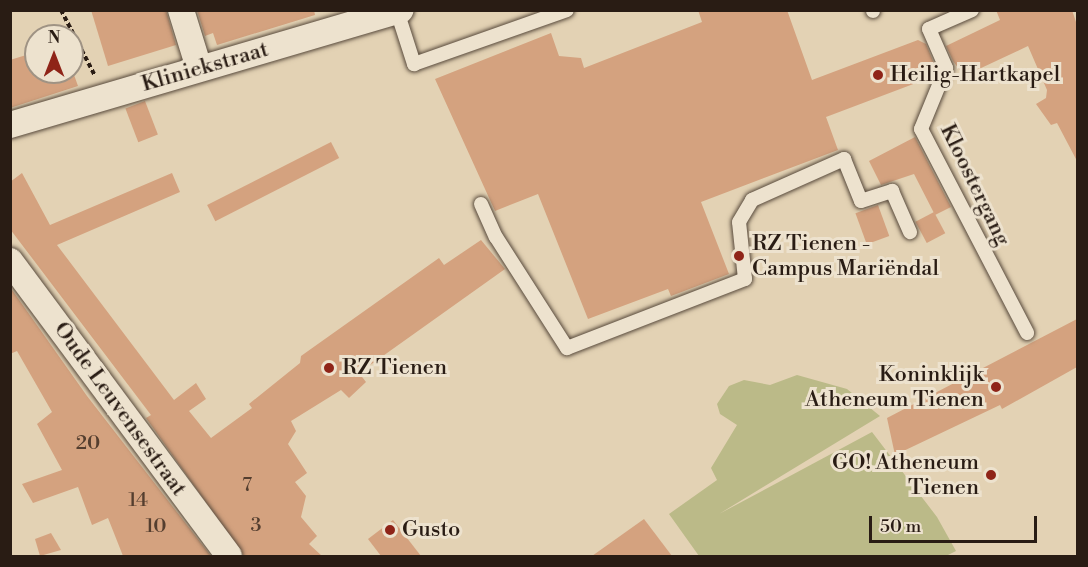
<!DOCTYPE html>
<meta charset="utf-8">
<style>
body{margin:0}
#map{position:relative;width:1088px;height:567px;overflow:hidden;background:#e3d2b4;font-family:"Libre Bodoni",serif}
div>[style]{position:absolute}
.green>*{inset:0;background:#bbba88}
.building>*{inset:0;background:#d4a27f;transform-origin:0 0}
.path>*{height:4px;margin-top:-2px;transform-origin:0;background:repeating-linear-gradient(90deg,#291c14 0 4.5px,transparent 0 7.5px)}
.roads{filter:drop-shadow(0 0 2px #584a3c) drop-shadow(0 0 2px #584a3c)}
.service>*{height:14px;margin:-7px;padding:0 7px;transform-origin:7px;border-radius:7px;background:#ede2ce}
.minor>*{height:26px;margin:-13px;padding:0 13px;transform-origin:13px;border-radius:13px;background:#ede2ce}
.dots>*{width:16px;height:16px;translate:-50% -50%;box-sizing:border-box;border:3px solid #ede2ce;border-radius:50%}
span{translate:-50% -50%;white-space:nowrap;text-align:center;line-height:1.15;-webkit-text-stroke:6px #ede2ce;paint-order:stroke}
.number-label{font-size:20px;color:#543e2f}
.number-label span{-webkit-text-stroke-width:0}
.street-label{font-size:22px;color:#291c14}
.poi-label{font-size:22px;color:#291c14}
.left{translate:0 -50%;text-align:left}
.right{translate:-100% -50%;text-align:right}
.frame{position:absolute;inset:0;border:12px solid #291c14;pointer-events:none}
.north{position:absolute;left:24px;top:24px;width:60px;height:60px;box-sizing:border-box;background:#ede2ce;border:2px solid #9f9384;border-radius:50%;rotate:0deg;font-size:16px;font-weight:700;line-height:24px;text-align:center;color:#291c14}
.north::after{content:'';display:block;margin:auto;width:21px;height:27px;background:#8f2418;clip-path:polygon(50% 0,100% 100%,50% 72%,0 100%)}
.scale{position:absolute;left:869px;top:516px;width:168px;height:27px;box-sizing:border-box;border:3px solid #291c14;border-top:0;padding-left:8px;font-size:18px;line-height:21px;white-space:nowrap;color:#291c14;-webkit-text-stroke:4px #ede2ce;paint-order:stroke}
</style>
<div id="map">
<div class="green">
<i style="clip-path:polygon(797px 375px,847px 389px,880px 416px,719px 514px,872px 432px,937px 517px,956px 551px,946px 556px,699px 556px,669px 514px,717px 480px,711px 468px,737px 425px,720px 414px,717px 404px,729px 386px,744px 380px,770px 385px)"></i>
</div>
<div class="building">
<i style="clip-path:polygon(91px 10px,166px 10px,176px 45px,108px 66px)"></i>
<i style="clip-path:polygon(197px 10px,314px 10px,315px 15px,217px 45px,213px 33px,205px 36px)"></i>
<i style="clip-path:polygon(698px 10px,787px 10px,812px 80px,918px 40px,926px 44px,936px 68px,916px 83px,826px 117px,838px 150px,701px 202px,729px 274px,671px 296px,668px 289px,588px 319px,538px 194px,495px 211px,435px 79px,551px 33px,559px 56px,581px 58px,584px 68px,702px 22px)"></i>
<i style="clip-path:polygon(996px 10px,1072px 10px,1077px 25px,1077px 161px,1057px 123px,1051px 125px,1036px 104px,1046px 98px,1047px 90px,1028px 46px,964px 76px,953px 61px,946px 46px,1000px 20px)"></i>
<i style="clip-path:polygon(36px 52px,36px 72px,73px 72px,78px 86px,10px 108px,10px 60px)"></i>
<i style="left:145px;top:101px;width:36px;height:21px;rotate:69deg"></i>
<i style="clip-path:polygon(915px 137px,951px 207px,935px 215px,914px 174px,881px 185px,869px 161px)"></i>
<i style="left:331px;top:142px;width:18px;height:139px;rotate:63deg"></i>
<i style="clip-path:polygon(22px 173px,50px 225px,172px 173px,180px 192px,57px 245px,174px 400px,196px 383px,206px 399px,189px 411px,211px 438px,252px 408px,249px 404px,300px 363px,301px 356px,439px 258px,444px 265px,481px 240px,505px 269px,359px 373px,366px 382px,349px 398px,341px 390px,291px 421px,296px 431px,288px 444px,307px 473px,295px 482px,306px 496px,301px 517px,317px 536px,309px 544px,322px 556px,244px 556px,146px 418px,151px 415px,10px 229px,10px 182px)"></i>
<i style="left:878px;top:205px;width:33px;height:24px;rotate:70deg"></i>
<i style="left:934px;top:212px;width:24px;height:21px;rotate:62deg"></i>
<i style="clip-path:polygon(10px 287px,87px 396px,211px 556px,123px 556px,108px 518px,92px 525px,78px 487px,33px 503px,22px 484px,62px 470px,37px 424px,52px 412px,17px 351px,10px 354px)"></i>
<i style="clip-path:polygon(1077px 319px,1077px 367px,1002px 409px,1000px 405px,895px 455px,887px 418px)"></i>
<i style="clip-path:polygon(644px 519px,672px 556px,592px 556px)"></i>
<i style="clip-path:polygon(393px 520px,421px 556px,381px 556px,368px 539px)"></i>
<i style="clip-path:polygon(51px 533px,61px 550px,40px 556px,35px 539px)"></i>
</div>
<div class="path">
<i style="left:61px;top:10px;width:74px;rotate:62.7deg"></i>
</div>
<div class="roads">
<div class="service">
<i style="left:972px;top:10px;width:47px;rotate:156.2deg"></i>
<i style="left:929px;top:29px;width:43px;rotate:66.4deg"></i>
<i style="left:946px;top:68px;width:66px;rotate:112.3deg"></i>
<i style="left:921px;top:129px;width:230px;rotate:62.5deg"></i>
<i style="left:397px;top:11px;width:56px;rotate:72.2deg"></i>
<i style="left:414px;top:64px;width:162px;rotate:-19.4deg"></i>
<i style="left:873px;top:11px;width:1px;rotate:-90deg"></i>
<i style="left:481px;top:204px;width:36px;rotate:66deg"></i>
<i style="left:496px;top:237px;width:132px;rotate:57.4deg"></i>
<i style="left:567px;top:348px;width:191px;rotate:-21.2deg"></i>
<i style="left:745px;top:279px;width:57px;rotate:-96deg"></i>
<i style="left:739px;top:222px;width:26px;rotate:-59deg"></i>
<i style="left:752px;top:200px;width:101px;rotate:-24deg"></i>
<i style="left:844px;top:159px;width:45px;rotate:68deg"></i>
<i style="left:861px;top:201px;width:33px;rotate:-18deg"></i>
<i style="left:892px;top:191px;width:45px;rotate:66.3deg"></i>
</div>
<div class="minor">
<i style="left:181px;top:10px;width:61px;rotate:72.8deg"></i>
<i style="left:10px;top:125px;width:407px;rotate:-16.4deg"></i>
<i style="left:10px;top:261px;width:367px;rotate:53.4deg"></i>
</div>
</div>
<div class="dots">
<i style="left:878px;top:75px;background:#8f2418"></i>
<i style="left:739px;top:256px;background:#8f2418"></i>
<i style="left:329px;top:368px;background:#8f2418"></i>
<i style="left:996px;top:387px;background:#8f2418"></i>
<i style="left:991px;top:475px;background:#8f2418"></i>
<i style="left:390px;top:530px;background:#8f2418"></i>
</div>
<div class="number-label">
<span style="left:88px;top:443px">20</span>
<span style="left:247px;top:485px">7</span>
<span style="left:138px;top:500px">14</span>
<span style="left:256px;top:525px">3</span>
<span style="left:156px;top:526px">10</span>
</div>
<div class="street-label">
<span style="left:205px;top:67px;rotate:-16deg">Kliniekstraat</span>
<span style="left:975px;top:185px;rotate:64deg">Kloostergang</span>
<span style="left:120px;top:409px;rotate:54deg">Oude Leuvensestraat</span>
</div>
<div class="poi-label">
<span class="left" style="left:890px;top:75px">Heilig-Hartkapel</span>
<span class="left" style="left:752px;top:256px">RZ Tienen -<br>Campus Mariëndal</span>
<span class="left" style="left:342px;top:368px">RZ Tienen</span>
<span class="right" style="left:984px;top:387px">Koninklijk<br>Atheneum Tienen</span>
<span class="right" style="left:979px;top:475px">GO! Atheneum<br>Tienen</span>
<span class="left" style="left:402px;top:530px">Gusto</span>
</div>
<div class="frame"></div>
<div class="north">N</div>
<div class="scale">50 m</div>
</div>
